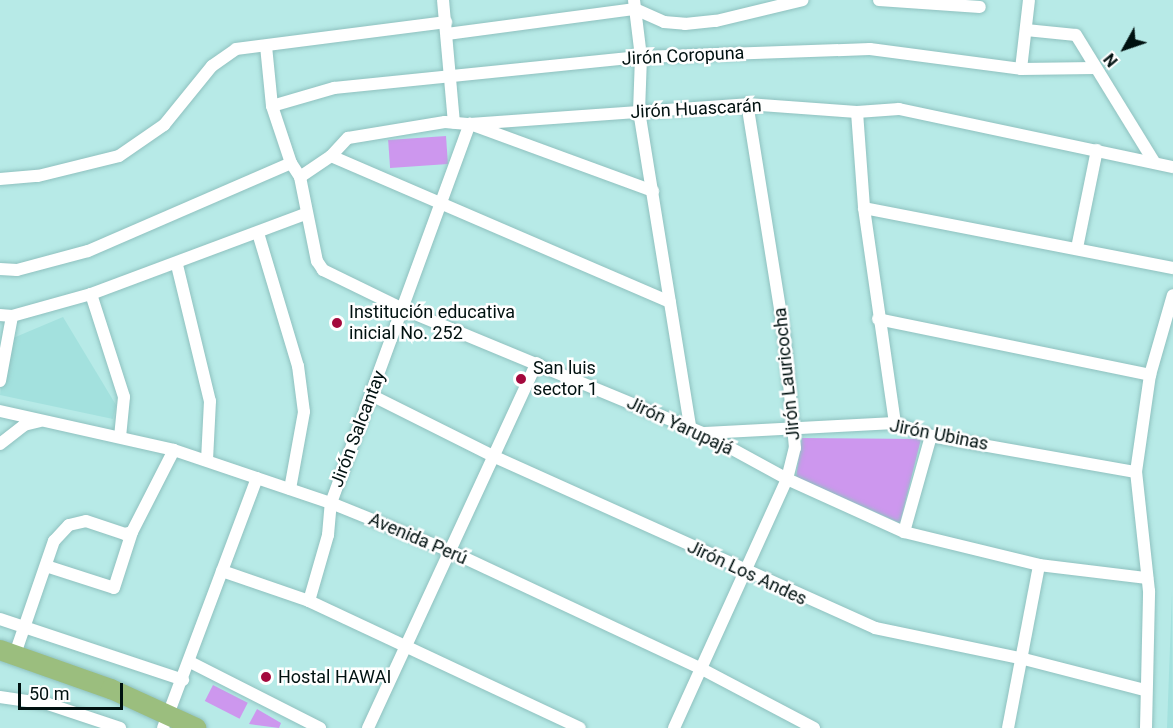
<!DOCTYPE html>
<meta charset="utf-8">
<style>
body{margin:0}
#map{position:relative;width:1173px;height:728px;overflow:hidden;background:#b7eae7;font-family:Roboto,sans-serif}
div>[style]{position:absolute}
.built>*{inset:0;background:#a3e1de}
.green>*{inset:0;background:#cd97ee;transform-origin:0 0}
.roads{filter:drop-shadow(0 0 2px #8fc1bf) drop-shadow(0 0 2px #8fc1bf)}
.minor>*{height:12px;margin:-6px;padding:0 6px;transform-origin:6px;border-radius:6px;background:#fff}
.trunk>*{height:20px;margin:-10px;padding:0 10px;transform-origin:10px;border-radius:10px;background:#9bbe7e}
.dots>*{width:16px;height:16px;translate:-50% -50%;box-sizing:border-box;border:3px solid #fff;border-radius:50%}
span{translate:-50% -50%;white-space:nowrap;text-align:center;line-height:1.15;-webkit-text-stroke:5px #fff;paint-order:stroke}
.street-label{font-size:18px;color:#001110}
.poi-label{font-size:18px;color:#001110}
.left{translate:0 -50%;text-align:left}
.north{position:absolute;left:1095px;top:18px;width:60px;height:60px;-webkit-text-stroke:4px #fff;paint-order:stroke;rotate:230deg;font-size:16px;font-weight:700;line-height:24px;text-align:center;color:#001110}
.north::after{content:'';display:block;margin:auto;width:21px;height:27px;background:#001110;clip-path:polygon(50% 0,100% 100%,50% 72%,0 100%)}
.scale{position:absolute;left:18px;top:683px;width:105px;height:27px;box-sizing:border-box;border:3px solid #001110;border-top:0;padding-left:8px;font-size:18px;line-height:21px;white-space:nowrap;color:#001110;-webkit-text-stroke:4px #fff;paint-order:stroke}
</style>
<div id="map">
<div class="built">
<i style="clip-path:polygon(63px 317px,116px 405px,113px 419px,0 395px,6px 341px)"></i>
<i style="clip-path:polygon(1172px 592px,1173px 728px,1167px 728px)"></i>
</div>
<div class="green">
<i style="left:446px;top:136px;width:28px;height:58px;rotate:86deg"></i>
<i style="clip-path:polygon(802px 438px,921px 439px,900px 523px,796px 477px)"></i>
<i style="left:213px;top:685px;width:39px;height:18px;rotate:27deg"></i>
<i style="clip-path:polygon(257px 709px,281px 723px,279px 728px,249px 724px)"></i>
</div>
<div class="roads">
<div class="minor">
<i style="left:443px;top:0;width:123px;rotate:84.9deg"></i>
<i style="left:634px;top:0;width:57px;rotate:83deg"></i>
<i style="left:641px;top:57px;width:54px;rotate:92.1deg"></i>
<i style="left:639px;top:111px;width:320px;rotate:80.8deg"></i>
<i style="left:879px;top:0;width:101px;rotate:4deg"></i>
<i style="left:1026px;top:30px;width:50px;rotate:5.7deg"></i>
<i style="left:1076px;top:35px;width:149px;rotate:58.4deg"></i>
<i style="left:447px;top:34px;width:190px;rotate:-7.6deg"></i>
<i style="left:635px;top:9px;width:32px;rotate:24deg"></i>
<i style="left:664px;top:22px;width:21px;rotate:5deg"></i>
<i style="left:685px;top:24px;width:31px;rotate:-6deg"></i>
<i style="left:716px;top:21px;width:89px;rotate:-13.6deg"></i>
<i style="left:266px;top:46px;width:60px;rotate:84.3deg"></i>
<i style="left:272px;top:106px;width:60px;rotate:71.6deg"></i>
<i style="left:291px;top:163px;width:17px;rotate:57deg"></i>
<i style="left:300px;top:177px;width:86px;rotate:78.6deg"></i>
<i style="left:317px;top:261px;width:11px;rotate:56deg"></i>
<i style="left:323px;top:270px;width:89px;rotate:26deg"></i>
<i style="left:403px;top:309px;width:325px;rotate:22.5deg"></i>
<i style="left:703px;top:433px;width:96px;rotate:28.7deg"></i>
<i style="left:787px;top:479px;width:128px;rotate:24.4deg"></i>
<i style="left:904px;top:532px;width:139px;rotate:13.7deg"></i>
<i style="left:1039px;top:565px;width:109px;rotate:6.9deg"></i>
<i style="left:1021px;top:69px;width:69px;rotate:-83.4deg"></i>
<i style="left:272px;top:106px;width:65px;rotate:-16.2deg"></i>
<i style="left:334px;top:88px;width:309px;rotate:-5.8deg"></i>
<i style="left:641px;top:57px;width:229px;rotate:-2deg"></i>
<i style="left:870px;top:49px;width:152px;rotate:7.5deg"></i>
<i style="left:1021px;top:69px;width:74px;rotate:-0.8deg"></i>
<i style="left:857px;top:112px;width:96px;rotate:85.8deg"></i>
<i style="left:864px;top:208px;width:217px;rotate:81.8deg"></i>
<i style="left:331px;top:156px;width:369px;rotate:23.3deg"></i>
<i style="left:300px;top:177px;width:37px;rotate:-34deg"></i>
<i style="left:331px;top:156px;width:25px;rotate:-47deg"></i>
<i style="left:348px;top:138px;width:98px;rotate:-9.4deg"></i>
<i style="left:445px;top:122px;width:25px;rotate:5deg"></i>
<i style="left:470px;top:124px;width:278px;rotate:-4.1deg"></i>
<i style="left:747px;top:104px;width:110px;rotate:4.2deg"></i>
<i style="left:857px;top:112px;width:42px;rotate:-4.1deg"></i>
<i style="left:899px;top:109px;width:280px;rotate:12deg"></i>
<i style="left:0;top:179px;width:38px;rotate:-5deg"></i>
<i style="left:38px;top:176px;width:83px;rotate:-13.9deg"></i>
<i style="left:119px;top:156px;width:55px;rotate:-34.6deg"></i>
<i style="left:164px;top:125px;width:76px;rotate:-50.9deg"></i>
<i style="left:212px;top:66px;width:29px;rotate:-35deg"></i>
<i style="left:236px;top:49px;width:212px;rotate:-7.3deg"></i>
<i style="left:864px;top:208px;width:315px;rotate:11deg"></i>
<i style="left:258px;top:233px;width:139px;rotate:73.3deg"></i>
<i style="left:298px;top:366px;width:46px;rotate:82.6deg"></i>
<i style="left:304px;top:412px;width:78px;rotate:100.3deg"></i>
<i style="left:1077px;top:248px;width:100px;rotate:-78.5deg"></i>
<i style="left:177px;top:265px;width:140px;rotate:76.4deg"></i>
<i style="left:210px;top:401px;width:59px;rotate:92.9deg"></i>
<i style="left:0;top:269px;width:17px;rotate:3deg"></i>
<i style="left:17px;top:270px;width:73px;rotate:-15deg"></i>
<i style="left:88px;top:251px;width:221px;rotate:-23.4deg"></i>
<i style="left:91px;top:294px;width:108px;rotate:72.2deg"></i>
<i style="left:124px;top:397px;width:40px;rotate:95.7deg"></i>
<i style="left:0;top:315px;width:12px;rotate:5deg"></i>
<i style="left:12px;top:316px;width:82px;rotate:-15.6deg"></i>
<i style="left:91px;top:294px;width:228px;rotate:-20.5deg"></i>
<i style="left:878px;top:319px;width:278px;rotate:11.6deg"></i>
<i style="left:0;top:381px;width:66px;rotate:-79.5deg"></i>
<i style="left:371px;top:395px;width:139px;rotate:26.6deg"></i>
<i style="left:495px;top:457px;width:417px;rotate:24.2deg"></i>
<i style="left:875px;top:628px;width:148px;rotate:11.7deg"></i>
<i style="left:1020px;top:658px;width:129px;rotate:14.4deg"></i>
<i style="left:0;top:411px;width:178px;rotate:12.6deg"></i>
<i style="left:174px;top:450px;width:166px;rotate:18.7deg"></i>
<i style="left:331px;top:503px;width:128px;rotate:22deg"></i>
<i style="left:450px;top:551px;width:276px;rotate:25.1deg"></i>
<i style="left:700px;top:668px;width:129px;rotate:27.8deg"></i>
<i style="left:705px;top:433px;width:190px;rotate:-3deg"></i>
<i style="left:895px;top:423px;width:38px;rotate:20deg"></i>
<i style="left:931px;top:436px;width:208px;rotate:10deg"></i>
<i style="left:0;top:444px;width:31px;rotate:-38deg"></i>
<i style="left:24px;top:425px;width:16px;rotate:-14deg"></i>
<i style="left:904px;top:532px;width:100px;rotate:-74.3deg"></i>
<i style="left:46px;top:566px;width:71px;rotate:17.9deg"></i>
<i style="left:114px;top:588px;width:59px;rotate:-72.2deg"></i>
<i style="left:222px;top:571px;width:92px;rotate:19deg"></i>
<i style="left:309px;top:601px;width:299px;rotate:25.1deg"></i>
<i style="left:309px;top:601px;width:69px;rotate:-73.9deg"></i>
<i style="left:328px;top:535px;width:32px;rotate:-85deg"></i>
<i style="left:331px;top:503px;width:404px;rotate:-69.9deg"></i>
<i style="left:470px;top:124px;width:195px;rotate:20.1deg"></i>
<i style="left:0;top:619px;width:193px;rotate:18.4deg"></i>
<i style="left:15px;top:654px;width:120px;rotate:-71deg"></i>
<i style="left:54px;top:541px;width:22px;rotate:-47deg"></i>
<i style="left:69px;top:525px;width:17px;rotate:-13deg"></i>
<i style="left:86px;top:521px;width:41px;rotate:18.4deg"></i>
<i style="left:125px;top:534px;width:7px;rotate:-16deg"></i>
<i style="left:132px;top:532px;width:92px;rotate:-62.9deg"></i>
<i style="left:190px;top:662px;width:146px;rotate:26.9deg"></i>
<i style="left:0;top:697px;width:49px;rotate:8.3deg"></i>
<i style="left:48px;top:704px;width:76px;rotate:18.4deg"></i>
<i style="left:163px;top:728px;width:267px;rotate:-69.4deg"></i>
<i style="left:368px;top:728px;width:402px;rotate:-65.2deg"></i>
<i style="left:674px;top:728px;width:273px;rotate:-65.6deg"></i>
<i style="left:787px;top:479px;width:32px;rotate:-76deg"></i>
<i style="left:795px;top:448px;width:108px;rotate:-95.3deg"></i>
<i style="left:785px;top:340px;width:239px;rotate:-99.1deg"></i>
<i style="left:1008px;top:728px;width:166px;rotate:-79.2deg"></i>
<i style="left:1146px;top:728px;width:137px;rotate:-88.7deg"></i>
<i style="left:1149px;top:591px;width:120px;rotate:-96.2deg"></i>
<i style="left:1136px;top:472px;width:98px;rotate:-81.8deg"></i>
<i style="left:1150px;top:375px;width:83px;rotate:-74deg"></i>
</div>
<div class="trunk">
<i style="left:0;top:650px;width:118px;rotate:19.4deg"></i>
<i style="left:111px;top:689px;width:94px;rotate:24.6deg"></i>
</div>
</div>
<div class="dots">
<i style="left:337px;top:323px;background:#a4093d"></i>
<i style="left:521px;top:379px;background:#a4093d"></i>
<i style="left:266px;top:677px;background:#a4093d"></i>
</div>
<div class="street-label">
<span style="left:683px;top:56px;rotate:-3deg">Jirón Coropuna</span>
<span style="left:696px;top:109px;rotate:-3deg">Jirón Huascarán</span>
<span style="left:787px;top:374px;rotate:-96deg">Jirón Lauricocha</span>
<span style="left:680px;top:426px;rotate:25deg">Jirón Yarupajá</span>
<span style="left:358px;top:429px;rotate:-69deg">Jirón Salcantay</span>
<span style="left:939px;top:435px;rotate:11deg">Jirón Ubinas</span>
<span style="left:418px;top:539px;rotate:23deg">Avenida Perú</span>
<span style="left:747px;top:573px;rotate:25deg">Jirón Los Andes</span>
</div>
<div class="poi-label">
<span class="left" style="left:349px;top:323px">Institución educativa<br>inicial No. 252</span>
<span class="left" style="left:533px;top:379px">San luis<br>sector 1</span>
<span class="left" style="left:278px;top:677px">Hostal HAWAI</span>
</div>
<div class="north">N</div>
<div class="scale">50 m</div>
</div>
